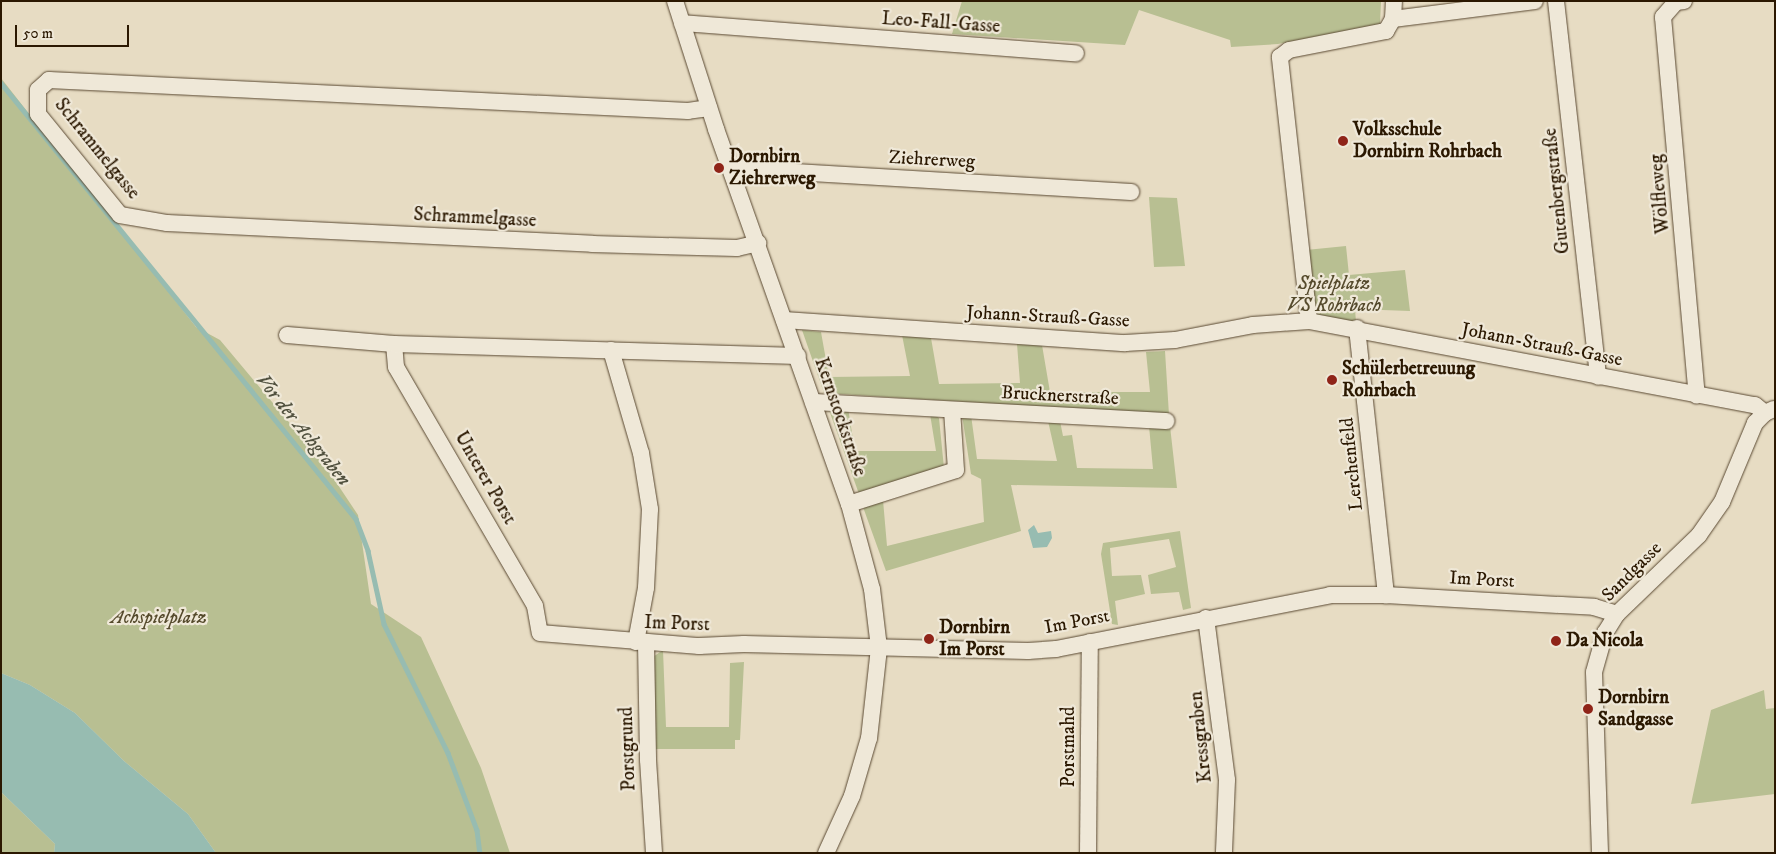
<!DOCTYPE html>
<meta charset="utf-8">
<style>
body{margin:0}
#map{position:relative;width:1776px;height:854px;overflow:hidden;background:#e7dcc3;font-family:"IM FELL DW Pica",serif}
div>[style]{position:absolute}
.green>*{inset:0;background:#b8bf92}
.water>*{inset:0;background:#97bcb1}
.stream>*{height:4.5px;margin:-2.25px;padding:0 2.25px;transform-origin:2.25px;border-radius:2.25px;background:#97bcb1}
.roads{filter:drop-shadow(0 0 1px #5a4932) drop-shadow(0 0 1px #5a4932)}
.minor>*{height:16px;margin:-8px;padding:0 8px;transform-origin:8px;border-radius:8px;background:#efe8d8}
.dots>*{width:14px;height:14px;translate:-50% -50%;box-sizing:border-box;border:2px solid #efe8d8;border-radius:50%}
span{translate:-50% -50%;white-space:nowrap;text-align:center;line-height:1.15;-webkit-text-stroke:4.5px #efe8d8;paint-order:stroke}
.street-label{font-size:19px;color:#2b1801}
.poi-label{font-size:19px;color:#2b1801;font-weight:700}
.left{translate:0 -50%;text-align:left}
.park-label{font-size:19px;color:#554a2c;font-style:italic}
.water-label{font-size:20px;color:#51513f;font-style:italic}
.frame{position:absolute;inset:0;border:2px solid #2b1801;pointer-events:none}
.scale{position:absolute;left:15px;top:25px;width:114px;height:22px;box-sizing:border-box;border:2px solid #2b1801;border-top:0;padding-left:6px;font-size:15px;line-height:18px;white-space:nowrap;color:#2b1801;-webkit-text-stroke:4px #efe8d8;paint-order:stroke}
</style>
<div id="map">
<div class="green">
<i style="clip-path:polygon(962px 1px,1381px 1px,1380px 24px,1278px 44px,1231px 47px,1230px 40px,1139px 10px,1125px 45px,952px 34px)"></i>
<i style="clip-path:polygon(1px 78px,196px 327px,220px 340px,324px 464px,358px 515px,371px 604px,421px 637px,481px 768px,510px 853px,216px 853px,188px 814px,124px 761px,75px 713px,30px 685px,1px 673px)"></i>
<i style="clip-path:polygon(1149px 197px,1177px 198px,1185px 266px,1154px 267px)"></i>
<i style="clip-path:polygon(1346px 246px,1349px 275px,1405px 270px,1410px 311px,1355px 309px,1356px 322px,1312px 315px,1306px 250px)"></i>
<i style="clip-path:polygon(802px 330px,821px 332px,829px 377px,910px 376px,902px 335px,931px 338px,939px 384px,1020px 383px,1017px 344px,1042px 345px,1050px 392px,1150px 392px,1146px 352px,1165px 351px,1169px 415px,824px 393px)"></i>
<i style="clip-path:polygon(848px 408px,855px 451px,936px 451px,930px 414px,936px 416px,939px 418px,944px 468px,859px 494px,829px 410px)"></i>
<i style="clip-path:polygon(962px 415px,971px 415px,977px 459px,1057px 461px,1048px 421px,1060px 421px,1063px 436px,1072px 435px,1077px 468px,1153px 469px,1149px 426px,1170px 426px,1177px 488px,1011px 485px,1021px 531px,886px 571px,863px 507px,883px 500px,887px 546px,984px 522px,981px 479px,971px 474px)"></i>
<i style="clip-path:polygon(1180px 531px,1191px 608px,1183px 610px,1179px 592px,1151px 594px,1148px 575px,1176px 567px,1169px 539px,1110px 548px,1112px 576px,1141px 575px,1145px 594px,1115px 601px,1118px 625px,1112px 624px,1101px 554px,1103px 543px)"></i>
<i style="clip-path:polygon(663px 650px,666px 727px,729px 727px,730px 663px,744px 662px,740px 740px,735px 740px,735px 749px,655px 749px,653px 657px)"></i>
<i style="clip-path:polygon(1764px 690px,1766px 709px,1775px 708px,1775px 794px,1691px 804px,1711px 710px)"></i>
<i style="clip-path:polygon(1px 792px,55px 844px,54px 853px,1px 853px)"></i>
</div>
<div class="water">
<i style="clip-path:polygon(1034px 525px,1038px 533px,1051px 531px,1052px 538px,1047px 547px,1033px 548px,1028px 530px)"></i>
<i style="clip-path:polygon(1px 673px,30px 685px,75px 713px,124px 761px,188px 814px,216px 853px,54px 853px,55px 844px,1px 792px)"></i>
</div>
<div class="stream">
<i style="left:1px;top:83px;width:562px;rotate:50.85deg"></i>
<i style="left:356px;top:519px;width:34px;rotate:69deg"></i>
<i style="left:368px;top:551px;width:75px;rotate:77.6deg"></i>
<i style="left:384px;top:624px;width:144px;rotate:63.6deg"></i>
<i style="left:448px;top:753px;width:82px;rotate:69.4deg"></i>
<i style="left:477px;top:830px;width:23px;rotate:83deg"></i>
</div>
<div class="roads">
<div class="minor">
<i style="left:675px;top:1px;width:134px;rotate:72.2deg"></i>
<i style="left:716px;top:129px;width:398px;rotate:70.5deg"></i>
<i style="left:849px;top:504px;width:88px;rotate:74.9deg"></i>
<i style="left:872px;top:589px;width:59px;rotate:83.2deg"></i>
<i style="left:879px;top:648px;width:91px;rotate:96.3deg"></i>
<i style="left:869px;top:738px;width:60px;rotate:106.3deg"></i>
<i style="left:852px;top:796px;width:63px;rotate:114.5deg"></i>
<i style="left:1556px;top:1px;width:378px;rotate:83.6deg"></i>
<i style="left:1684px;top:1px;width:8px;rotate:173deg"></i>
<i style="left:1676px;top:2px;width:20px;rotate:131deg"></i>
<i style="left:1663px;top:17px;width:380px;rotate:84.9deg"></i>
<i style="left:1393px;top:19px;width:143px;rotate:-7.2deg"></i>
<i style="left:682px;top:23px;width:395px;rotate:4.4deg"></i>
<i style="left:709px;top:108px;width:21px;rotate:172deg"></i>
<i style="left:688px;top:111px;width:640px;rotate:-177.22deg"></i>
<i style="left:49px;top:80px;width:15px;rotate:138deg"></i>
<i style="left:38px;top:90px;width:24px;rotate:90deg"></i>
<i style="left:38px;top:114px;width:130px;rotate:50.9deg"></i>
<i style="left:120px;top:215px;width:48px;rotate:9.7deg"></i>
<i style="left:167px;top:223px;width:426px;rotate:2.8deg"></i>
<i style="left:592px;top:244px;width:145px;rotate:1.6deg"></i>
<i style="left:737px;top:248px;width:22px;rotate:-13deg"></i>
<i style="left:732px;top:173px;width:13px;rotate:-18deg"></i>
<i style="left:744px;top:169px;width:388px;rotate:3.4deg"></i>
<i style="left:784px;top:320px;width:342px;rotate:3.9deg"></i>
<i style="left:1125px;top:343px;width:50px;rotate:-3.4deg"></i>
<i style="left:1175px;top:340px;width:79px;rotate:-10.9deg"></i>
<i style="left:1253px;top:325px;width:56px;rotate:-4.1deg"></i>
<i style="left:1309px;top:321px;width:454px;rotate:10.7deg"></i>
<i style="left:1755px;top:405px;width:13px;rotate:39deg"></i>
<i style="left:1309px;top:321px;width:266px;rotate:-96.3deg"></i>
<i style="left:1280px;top:57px;width:11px;rotate:-38deg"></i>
<i style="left:1289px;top:50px;width:99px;rotate:-11.1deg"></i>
<i style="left:1386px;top:31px;width:14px;rotate:-60deg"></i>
<i style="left:1393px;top:19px;width:18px;rotate:-87deg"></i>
<i style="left:1357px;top:328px;width:269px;rotate:83.8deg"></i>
<i style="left:287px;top:335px;width:107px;rotate:4.8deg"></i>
<i style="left:394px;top:344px;width:23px;rotate:85deg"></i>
<i style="left:396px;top:367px;width:276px;rotate:59.8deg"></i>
<i style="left:535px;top:606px;width:27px;rotate:80deg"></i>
<i style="left:540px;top:633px;width:160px;rotate:4.7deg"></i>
<i style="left:699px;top:646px;width:45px;rotate:-2.5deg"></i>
<i style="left:744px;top:644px;width:284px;rotate:1.4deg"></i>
<i style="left:1028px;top:651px;width:28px;rotate:-4deg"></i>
<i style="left:1056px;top:649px;width:279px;rotate:-11.1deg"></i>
<i style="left:1330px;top:595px;width:56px"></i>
<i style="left:1386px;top:595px;width:175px;rotate:3.3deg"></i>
<i style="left:1561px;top:605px;width:33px;rotate:3deg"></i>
<i style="left:1594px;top:607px;width:24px;rotate:17deg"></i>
<i style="left:394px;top:344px;width:404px;rotate:1.7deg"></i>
<i style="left:611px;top:350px;width:107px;rotate:73.8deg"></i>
<i style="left:641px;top:453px;width:57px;rotate:80.9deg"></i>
<i style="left:650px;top:509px;width:79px;rotate:92.9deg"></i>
<i style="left:646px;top:588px;width:55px;rotate:100.5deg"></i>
<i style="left:813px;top:402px;width:354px;rotate:3.1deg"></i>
<i style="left:849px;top:504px;width:112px;rotate:-17.6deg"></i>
<i style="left:956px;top:470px;width:60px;rotate:-93.8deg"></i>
<i style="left:1206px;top:618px;width:163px;rotate:82.6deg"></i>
<i style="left:1227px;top:780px;width:73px;rotate:92.4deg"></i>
<i style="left:646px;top:643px;width:117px;rotate:89deg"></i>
<i style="left:648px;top:760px;width:93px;rotate:86.3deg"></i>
<i style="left:1088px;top:853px;width:211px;rotate:-89.5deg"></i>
<i style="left:1600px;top:853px;width:181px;rotate:-91.9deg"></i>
<i style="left:1594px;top:672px;width:41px;rotate:-74.2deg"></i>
<i style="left:1605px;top:633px;width:22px;rotate:-58deg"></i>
<i style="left:1617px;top:614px;width:114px;rotate:-43.9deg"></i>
<i style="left:1699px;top:535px;width:40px;rotate:-55.1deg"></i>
<i style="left:1722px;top:502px;width:86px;rotate:-67.3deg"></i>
<i style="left:1755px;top:423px;width:14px;rotate:-45deg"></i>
<i style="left:1765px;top:413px;width:10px;rotate:-24deg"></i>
</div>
</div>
<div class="dots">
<i style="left:1343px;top:141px;background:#8f2418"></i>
<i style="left:719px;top:168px;background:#8f2418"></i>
<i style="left:1332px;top:380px;background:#8f2418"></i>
<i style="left:929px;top:639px;background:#8f2418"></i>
<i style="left:1556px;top:641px;background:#8f2418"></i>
<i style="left:1588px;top:709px;background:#8f2418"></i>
</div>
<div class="street-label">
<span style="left:941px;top:23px;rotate:4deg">Leo-Fall-Gasse</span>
<span style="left:97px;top:149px;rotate:51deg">Schrammelgasse</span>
<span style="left:932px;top:160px;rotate:3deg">Ziehrerweg</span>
<span style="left:1557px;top:191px;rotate:-96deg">Gutenbergstraße</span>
<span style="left:1660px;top:194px;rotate:-95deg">Wölfleweg</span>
<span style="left:475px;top:218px;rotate:3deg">Schrammelgasse</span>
<span style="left:1048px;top:317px;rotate:3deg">Johann-Strauß-Gasse</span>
<span style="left:1542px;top:345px;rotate:11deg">Johann-Strauß-Gasse</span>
<span style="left:1060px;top:396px;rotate:3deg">Brucknerstraße</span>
<span style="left:840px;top:417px;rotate:71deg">Kernstockstraße</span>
<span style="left:1352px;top:464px;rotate:-96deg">Lerchenfeld</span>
<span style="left:485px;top:478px;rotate:60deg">Unterer Porst</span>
<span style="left:1632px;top:572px;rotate:-45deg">Sandgasse</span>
<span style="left:1482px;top:580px;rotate:3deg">Im Porst</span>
<span style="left:1077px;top:622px;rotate:-11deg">Im Porst</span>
<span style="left:677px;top:624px;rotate:2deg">Im Porst</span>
<span style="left:1201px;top:737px;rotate:-96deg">Kressgraben</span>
<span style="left:1069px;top:747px;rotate:-90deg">Porstmahd</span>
<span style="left:628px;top:749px;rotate:-92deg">Porstgrund</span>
</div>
<div class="poi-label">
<span class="left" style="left:1353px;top:141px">Volksschule<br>Dornbirn Rohrbach</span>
<span class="left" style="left:729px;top:168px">Dornbirn<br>Ziehrerweg</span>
<span class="left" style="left:1342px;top:380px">Schülerbetreuung<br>Rohrbach</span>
<span class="left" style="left:939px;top:639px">Dornbirn<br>Im Porst</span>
<span class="left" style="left:1566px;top:641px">Da Nicola</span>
<span class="left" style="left:1598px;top:709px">Dornbirn<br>Sandgasse</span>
</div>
<div class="park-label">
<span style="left:1334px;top:295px">Spielplatz<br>VS Rohrbach</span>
<span style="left:159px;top:618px">Achspielplatz</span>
</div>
<div class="water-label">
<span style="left:303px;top:430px;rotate:51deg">Vor der Achgraben</span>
</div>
<div class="frame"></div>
<div class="scale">50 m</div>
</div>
